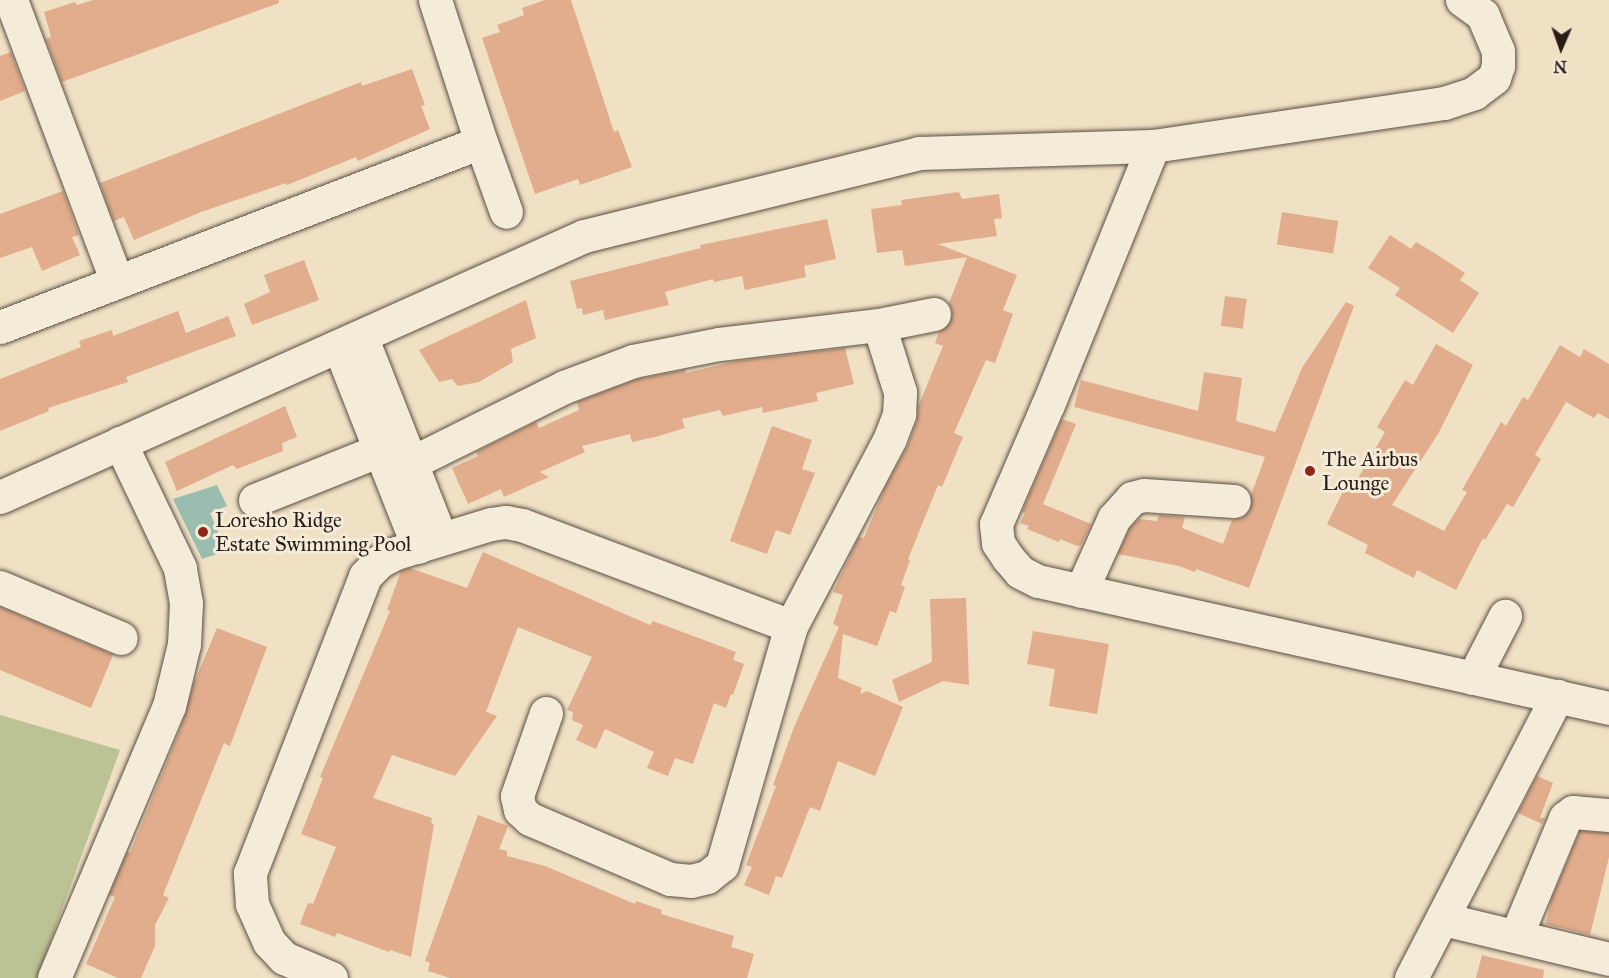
<!DOCTYPE html>
<style>
body{margin:0}
#map{position:relative;width:1609px;height:978px;overflow:hidden;background:#f0e0c4;font-family:"IM FELL Great Primer",serif}
div>[style]{position:absolute}
.green>*{inset:0;background:#bbc293}
.water>*{inset:0;background:#9bbdb0}
.building>*{inset:0;background:#e1ad8c;transform-origin:0 0}
.roads{filter:drop-shadow(0 0 2px #5c4e43) drop-shadow(0 0 2px #5c4e43)}
.minor>*{height:33px;margin:-16.5px;padding:0 16.5px;transform-origin:16.5px;border-radius:16.5px;background:#f5ebd9}
.dots>*{width:16px;height:16px;translate:-50% -50%;box-sizing:border-box;border:3px solid #f5ebd9;border-radius:50%}
span{translate:-50% -50%;white-space:nowrap;text-align:center;line-height:1.15;-webkit-text-stroke:6px #f5ebd9;paint-order:stroke}
.poi-label{font-size:21px;color:#2a1d18}
.left{translate:0 -50%;text-align:left}
.north{position:absolute;left:1531px;top:18px;width:60px;height:60px;-webkit-text-stroke:4px #f5ebd9;paint-order:stroke;rotate:182deg;font-size:16px;font-weight:700;line-height:24px;text-align:center;color:#2a1d18}
.north::after{content:'';display:block;margin:auto;width:21px;height:27px;background:#2a1d18;clip-path:polygon(50% 0,100% 100%,50% 72%,0 100%)}
</style>
<div id="map">
<div class="green">
<i style="clip-path:polygon(0 715px,120px 750px,37px 978px,0 978px)"></i>
</div>
<div class="water">
<i style="clip-path:polygon(217px 485px,227px 506px,210px 513px,226px 551px,202px 559px,173px 499px)"></i>
</div>
<div class="building">
<i style="clip-path:polygon(93px 0,279px 0,279px 3px,62px 82px,46px 39px,51px 37px,44px 12px,75px 2px,77px 5px)"></i>
<i style="clip-path:polygon(545px 0,571px 0,614px 132px,618px 130px,632px 167px,580px 185px,578px 179px,535px 194px,482px 38px,500px 32px,497px 25px,524px 15px,522px 8px)"></i>
<i style="clip-path:polygon(11px 52px,25px 91px,0 101px,0 56px)"></i>
<i style="clip-path:polygon(412px 69px,425px 105px,421px 106px,430px 129px,358px 161px,356px 157px,287px 185px,286px 183px,201px 212px,134px 240px,124px 217px,114px 221px,100px 183px,361px 82px,362px 86px)"></i>
<i style="clip-path:polygon(63px 191px,79px 235px,72px 237px,80px 255px,42px 271px,32px 247px,0 258px,0 214px)"></i>
<i style="clip-path:polygon(959px 192px,962px 199px,999px 194px,1002px 218px,994px 219px,997px 236px,938px 244px,1017px 275px,1003px 310px,1013px 314px,995px 363px,986px 360px,954px 433px,963px 437px,942px 487px,938px 485px,908px 559px,910px 560px,901px 585px,905px 587px,896px 613px,890px 611px,877px 646px,843px 634px,838px 678px,862px 688px,860px 694px,867px 691px,903px 707px,875px 776px,838px 761px,820px 811px,810px 807px,782px 878px,776px 876px,769px 895px,744px 885px,752px 867px,746px 865px,776px 786px,773px 785px,794px 727px,839px 627px,833px 624px,843px 595px,833px 592px,859px 537px,864px 538px,884px 490px,908px 445px,917px 421px,918px 407px,943px 346px,935px 343px,939px 332px,951px 321px,952px 311px,949px 303px,967px 257px,905px 266px,902px 250px,877px 253px,871px 209px,902px 205px,901px 200px)"></i>
<i style="left:1282px;top:212px;width:57px;height:33px;rotate:9deg"></i>
<i style="clip-path:polygon(827px 219px,836px 259px,804px 266px,806px 277px,745px 290px,742px 276px,714px 282px,713px 279px,665px 292px,669px 305px,605px 320px,603px 310px,583px 315px,582px 308px,577px 309px,570px 281px,701px 248px,700px 245px)"></i>
<i style="clip-path:polygon(1390px 235px,1411px 249px,1416px 242px,1436px 254px,1465px 273px,1460px 280px,1479px 293px,1453px 333px,1395px 295px,1400px 288px,1368px 268px)"></i>
<i style="clip-path:polygon(304px 260px,319px 300px,252px 325px,244px 304px,270px 292px,264px 275px)"></i>
<i style="left:1225px;top:296px;width:22px;height:30px;rotate:8deg"></i>
<i style="clip-path:polygon(526px 300px,536px 338px,511px 349px,513px 362px,479px 382px,458px 386px,452px 379px,439px 382px,419px 350px)"></i>
<i style="clip-path:polygon(1346px 302px,1354px 306px,1249px 588px,1196px 569px,1195px 572px,1179px 566px,1118px 554px,1130px 528px,1139px 519px,1157px 521px,1159px 515px,1185px 517px,1182px 528px,1223px 544px,1232px 520px,1242px 518px,1250px 511px,1251px 495px,1265px 457px,1074px 407px,1081px 380px,1198px 411px,1204px 372px,1242px 378px,1236px 421px,1275px 432px,1302px 368px)"></i>
<i style="clip-path:polygon(178px 311px,186px 333px,228px 316px,236px 336px,126px 377px,128px 382px,48px 408px,49px 411px,0 431px,0 379px,81px 347px,79px 341px,112px 330px,113px 336px)"></i>
<i style="clip-path:polygon(1436px 344px,1473px 365px,1438px 434px,1392px 505px,1444px 531px,1467px 492px,1462px 490px,1501px 422px,1506px 426px,1523px 397px,1528px 400px,1560px 345px,1580px 357px,1584px 349px,1609px 364px,1609px 419px,1598px 413px,1594px 418px,1566px 402px,1535px 455px,1541px 459px,1513px 507px,1507px 504px,1485px 540px,1483px 538px,1456px 590px,1417px 570px,1414px 578px,1365px 553px,1368px 545px,1327px 524px,1344px 489px,1350px 492px,1385px 432px,1377px 427px,1405px 380px,1413px 385px)"></i>
<i style="clip-path:polygon(845px 348px,854px 384px,816px 393px,818px 401px,763px 413px,762px 407px,723px 416px,720px 410px,682px 419px,685px 428px,655px 437px,632px 442px,630px 434px,582px 446px,585px 452px,540px 472px,549px 477px,504px 497px,501px 489px,468px 504px,452px 468px,478px 456px,476px 452px,536px 422px,539px 428px,579px 410px,577px 402px,638px 379px,685px 370px,686px 373px,737px 361px)"></i>
<i style="clip-path:polygon(285px 406px,297px 437px,282px 443px,283px 451px,237px 469px,233px 465px,177px 491px,165px 462px)"></i>
<i style="clip-path:polygon(1062px 419px,1076px 424px,1043px 504px,1091px 524px,1081px 545px,1077px 546px,1060px 539px,1059px 542px,1027px 529px,1029px 526px,1020px 523px,1025px 513px,1022px 512px)"></i>
<i style="clip-path:polygon(772px 426px,812px 440px,802px 469px,815px 473px,790px 535px,776px 530px,767px 554px,730px 541px)"></i>
<i style="clip-path:polygon(483px 552px,650px 625px,653px 621px,736px 652px,733px 660px,744px 664px,733px 695px,731px 694px,726px 708px,714px 703px,693px 764px,675px 758px,668px 776px,647px 768px,654px 752px,605px 729px,596px 749px,576px 740px,583px 725px,572px 720px,573px 712px,567px 710px,592px 657px,518px 627px,486px 712px,497px 716px,455px 776px,392px 755px,373px 798px,432px 818px,431px 822px,434px 825px,411px 957px,390px 950px,389px 952px,337px 933px,335px 937px,300px 924px,308px 903px,313px 904px,336px 847px,301px 834px,323px 778px,320px 777px,390px 611px,387px 610px,401px 571px,410px 568px,467px 588px)"></i>
<i style="clip-path:polygon(966px 598px,969px 685px,943px 681px,899px 702px,892px 680px,932px 662px,930px 599px)"></i>
<i style="clip-path:polygon(0 607px,113px 655px,91px 708px,0 670px)"></i>
<i style="clip-path:polygon(217px 628px,267px 647px,230px 746px,224px 743px,163px 895px,169px 898px,155px 925px,155px 946px,141px 978px,118px 978px,86px 964px,115px 897px,109px 895px,127px 852px,130px 853px,181px 727px,194px 683px)"></i>
<i style="clip-path:polygon(1033px 631px,1109px 644px,1097px 714px,1049px 706px,1055px 669px,1027px 664px)"></i>
<i style="clip-path:polygon(1537px 776px,1553px 783px,1540px 818px,1545px 818px,1542px 824px,1518px 813px)"></i>
<i style="clip-path:polygon(478px 815px,508px 826px,499px 849px,507px 851px,507px 856px,545px 866px,635px 904px,636px 901px,662px 910px,661px 914px,734px 936px,731px 947px,754px 954px,747px 978px,450px 978px,428px 971px,430px 963px,425px 961px)"></i>
<i style="clip-path:polygon(1580px 831px,1609px 833px,1609px 857px,1590px 935px,1546px 924px,1551px 900px)"></i>
<i style="clip-path:polygon(1482px 955px,1544px 970px,1543px 978px,1476px 978px)"></i>
</div>
<div class="roads">
<div class="minor">
<i style="left:11px;top:0;width:301px;rotate:69.4deg"></i>
<i style="left:435px;top:0;width:149px;rotate:72.1deg"></i>
<i style="left:481px;top:142px;width:74px;rotate:70.3deg"></i>
<i style="left:1153px;top:146px;width:279px;rotate:112.1deg"></i>
<i style="left:1048px;top:404px;width:131px;rotate:113.4deg"></i>
<i style="left:996px;top:524px;width:19px;rotate:84deg"></i>
<i style="left:998px;top:543px;width:18px;rotate:56deg"></i>
<i style="left:1008px;top:558px;width:18px;rotate:49deg"></i>
<i style="left:1020px;top:572px;width:20px;rotate:27deg"></i>
<i style="left:1038px;top:581px;width:585px;rotate:12.54deg"></i>
<i style="left:0;top:327px;width:515px;rotate:-21.04deg"></i>
<i style="left:361px;top:336px;width:218px;rotate:68.5deg"></i>
<i style="left:339px;top:346px;width:216px;rotate:68.5deg"></i>
<i style="left:411px;top:463px;width:171px;rotate:-26.4deg"></i>
<i style="left:564px;top:387px;width:74px;rotate:-20.6deg"></i>
<i style="left:633px;top:361px;width:88px;rotate:-11.2deg"></i>
<i style="left:719px;top:344px;width:161px;rotate:-6.8deg"></i>
<i style="left:879px;top:325px;width:56px;rotate:-11.3deg"></i>
<i style="left:0;top:497px;width:640px;rotate:-24.08deg"></i>
<i style="left:584px;top:236px;width:345px;rotate:-13.9deg"></i>
<i style="left:919px;top:153px;width:234px;rotate:-1.7deg"></i>
<i style="left:1153px;top:146px;width:294px;rotate:-8.4deg"></i>
<i style="left:1444px;top:103px;width:32px;rotate:-18deg"></i>
<i style="left:1474px;top:93px;width:25px;rotate:-37deg"></i>
<i style="left:1494px;top:78px;width:13px;rotate:-72deg"></i>
<i style="left:1498px;top:66px;width:15px;rotate:-90deg"></i>
<i style="left:1498px;top:51px;width:39px;rotate:-113deg"></i>
<i style="left:1483px;top:15px;width:26px;rotate:-144deg"></i>
<i style="left:255px;top:500px;width:135px;rotate:-21.8deg"></i>
<i style="left:0;top:587px;width:131px;rotate:22.9deg"></i>
<i style="left:1081px;top:591px;width:80px;rotate:-65.7deg"></i>
<i style="left:1114px;top:518px;width:27px;rotate:-48deg"></i>
<i style="left:1132px;top:498px;width:12px;rotate:-14deg"></i>
<i style="left:1144px;top:495px;width:90px;rotate:3.8deg"></i>
<i style="left:1473px;top:678px;width:70px;rotate:-62.7deg"></i>
<i style="left:546px;top:713px;width:88px;rotate:109.3deg"></i>
<i style="left:517px;top:796px;width:14px;rotate:78deg"></i>
<i style="left:520px;top:810px;width:13px;rotate:42deg"></i>
<i style="left:530px;top:819px;width:152px;rotate:23.2deg"></i>
<i style="left:670px;top:879px;width:21px;rotate:5deg"></i>
<i style="left:691px;top:881px;width:16px;rotate:-14deg"></i>
<i style="left:707px;top:877px;width:19px;rotate:-39deg"></i>
<i style="left:722px;top:865px;width:249px;rotate:-73.9deg"></i>
<i style="left:791px;top:626px;width:212px;rotate:-62.2deg"></i>
<i style="left:890px;top:438px;width:26px;rotate:-69deg"></i>
<i style="left:899px;top:414px;width:22px;rotate:-87deg"></i>
<i style="left:900px;top:392px;width:70px;rotate:-107.4deg"></i>
<i style="left:1443px;top:919px;width:171px;rotate:13.5deg"></i>
<i style="left:1516px;top:936px;width:128px;rotate:-67.4deg"></i>
<i style="left:1565px;top:818px;width:10px;rotate:-37deg"></i>
<i style="left:1573px;top:812px;width:36px;rotate:5deg"></i>
<i style="left:54px;top:978px;width:295px;rotate:-67.1deg"></i>
<i style="left:169px;top:706px;width:64px;rotate:-76.4deg"></i>
<i style="left:184px;top:644px;width:41px;rotate:-87.2deg"></i>
<i style="left:186px;top:603px;width:36px;rotate:-100deg"></i>
<i style="left:180px;top:568px;width:139px;rotate:-115.6deg"></i>
<i style="left:331px;top:978px;width:51px;rotate:-156.9deg"></i>
<i style="left:284px;top:958px;width:22px;rotate:-133deg"></i>
<i style="left:269px;top:942px;width:42px;rotate:-114.1deg"></i>
<i style="left:252px;top:904px;width:31px;rotate:-94deg"></i>
<i style="left:250px;top:873px;width:318px;rotate:-68.8deg"></i>
<i style="left:365px;top:576px;width:21px;rotate:-45deg"></i>
<i style="left:380px;top:561px;width:18px;rotate:-27deg"></i>
<i style="left:396px;top:553px;width:99px;rotate:-17deg"></i>
<i style="left:491px;top:524px;width:15px;rotate:-8deg"></i>
<i style="left:506px;top:522px;width:16px;rotate:11deg"></i>
<i style="left:522px;top:525px;width:287px;rotate:20.6deg"></i>
<i style="left:1411px;top:978px;width:318px;rotate:-62.6deg"></i>
</div>
</div>
<div class="dots">
<i style="left:1310px;top:471px;background:#8f2418"></i>
<i style="left:203px;top:532px;background:#8f2418"></i>
</div>
<div class="poi-label">
<span class="left" style="left:1322px;top:471px">The Airbus<br>Lounge</span>
<span class="left" style="left:215px;top:532px">Loresho Ridge<br>Estate Swimming Pool</span>
</div>
<div class="north">N</div>
</div>
